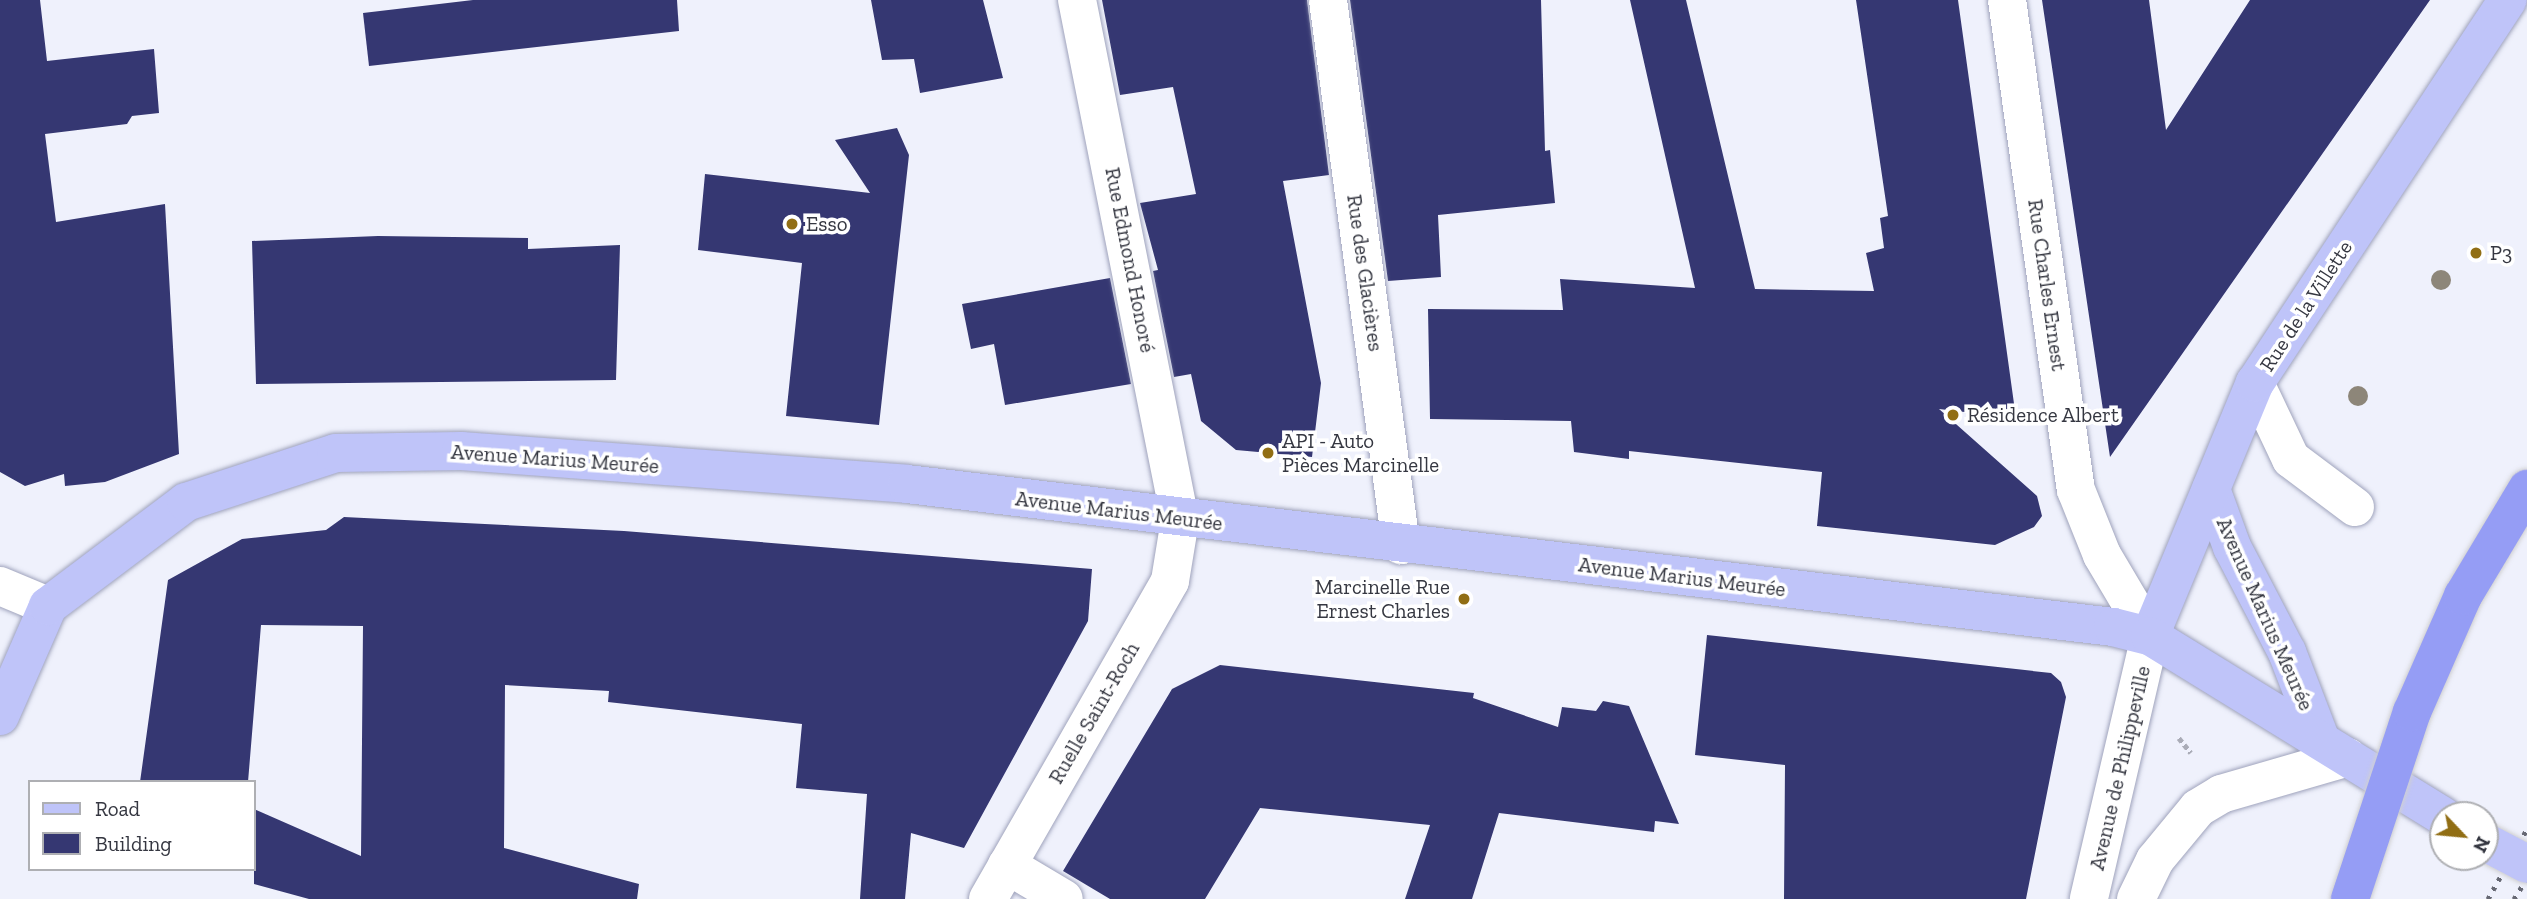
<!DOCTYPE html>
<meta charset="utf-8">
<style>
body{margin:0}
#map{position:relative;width:2527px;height:899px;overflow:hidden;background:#eff1fc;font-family:"Zilla Slab",serif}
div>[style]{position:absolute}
.building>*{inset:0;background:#353772}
.path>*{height:4.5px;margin-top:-2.25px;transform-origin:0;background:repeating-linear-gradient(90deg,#aaacb7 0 5px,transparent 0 8.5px)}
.roads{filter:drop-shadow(0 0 2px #9fa3bc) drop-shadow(0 0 2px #9fa3bc)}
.minor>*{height:38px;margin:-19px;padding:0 19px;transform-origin:19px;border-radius:19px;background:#fff}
.major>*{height:38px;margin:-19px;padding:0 19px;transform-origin:19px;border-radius:19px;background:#bfc4f9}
.rail>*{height:5px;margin-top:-2.5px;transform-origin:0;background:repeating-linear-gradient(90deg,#666873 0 3.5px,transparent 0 10.5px)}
.bridges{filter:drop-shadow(0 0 2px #cfcfd1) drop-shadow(0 0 2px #cfcfd1)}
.major-bridge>*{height:38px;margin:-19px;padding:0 19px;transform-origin:19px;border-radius:19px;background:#bfc4f9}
.highway-bridge>*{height:38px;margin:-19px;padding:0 19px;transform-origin:19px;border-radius:19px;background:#959df5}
.trees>*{width:20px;height:20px;margin:-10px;border-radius:50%;background:#8d8679}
.dots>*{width:19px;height:19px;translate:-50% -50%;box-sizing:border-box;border:4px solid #fff;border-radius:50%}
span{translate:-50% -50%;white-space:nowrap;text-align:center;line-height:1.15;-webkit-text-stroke:7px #fff;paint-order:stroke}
.poi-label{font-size:21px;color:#353741}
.left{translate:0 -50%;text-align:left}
.right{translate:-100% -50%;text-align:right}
.street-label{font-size:21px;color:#353741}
.legend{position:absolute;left:28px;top:780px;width:228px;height:91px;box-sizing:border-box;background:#fff;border:2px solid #aeafb3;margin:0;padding:9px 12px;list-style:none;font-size:21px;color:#353741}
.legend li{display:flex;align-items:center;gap:14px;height:35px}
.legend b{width:35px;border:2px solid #aeafb3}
.north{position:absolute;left:2429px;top:801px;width:70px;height:70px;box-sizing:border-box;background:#fff;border:2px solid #aeafb3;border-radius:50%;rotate:116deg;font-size:19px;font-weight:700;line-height:28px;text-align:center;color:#353741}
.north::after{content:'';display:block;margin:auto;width:24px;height:32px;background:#916e14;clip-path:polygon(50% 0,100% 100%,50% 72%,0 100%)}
</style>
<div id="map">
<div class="building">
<i style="clip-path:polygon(0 0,40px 0,47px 61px,154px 49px,159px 113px,132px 116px,127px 124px,45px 134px,56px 222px,165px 204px,179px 454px,105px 482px,65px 486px,64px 474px,25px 486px,0 472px)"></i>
<i style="clip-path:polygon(473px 0,677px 0,679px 31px,369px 66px,363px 13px)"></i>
<i style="clip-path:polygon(871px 0,983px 0,1003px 78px,920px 93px,914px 59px,882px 60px)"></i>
<i style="clip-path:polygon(1102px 0,1307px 0,1329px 175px,1283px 181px,1321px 383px,1312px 457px,1236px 450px,1201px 421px,1191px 374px,1174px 377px,1153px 271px,1158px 270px,1140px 203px,1196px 194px,1173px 87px,1120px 95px)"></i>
<i style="clip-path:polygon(1350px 0,1541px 0,1545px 151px,1550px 150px,1555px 203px,1438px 215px,1441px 277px,1388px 281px)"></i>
<i style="clip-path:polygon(1630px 0,1686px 0,1755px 289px,1874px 291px,1866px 253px,1884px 248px,1880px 218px,1888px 216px,1856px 0,1958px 0,2016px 418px,1939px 409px,2037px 496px,2042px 516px,2034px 527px,1995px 545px,1817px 526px,1822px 472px,1629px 451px,1629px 459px,1574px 452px,1571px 421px,1430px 419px,1428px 309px,1563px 310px,1560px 279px,1695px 288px)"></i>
<i style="clip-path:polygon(2042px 0,2149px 0,2166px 130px,2250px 0,2430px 0,2110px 457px)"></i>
<i style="clip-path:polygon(897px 128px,909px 155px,879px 425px,786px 416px,802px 263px,698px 250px,705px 174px,870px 193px,835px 140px)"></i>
<i style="clip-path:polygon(378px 236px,528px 238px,528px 249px,620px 245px,616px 380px,256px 384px,252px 241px)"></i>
<i style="clip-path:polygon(1110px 278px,1131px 384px,1005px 405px,994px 344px,971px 349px,962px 304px)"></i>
<i style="clip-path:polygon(344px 517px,624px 531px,1092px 569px,1088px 621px,964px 848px,911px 833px,905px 899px,860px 899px,867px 794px,796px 788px,802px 724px,608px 702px,609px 691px,505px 685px,504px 848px,639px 884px,637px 899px,309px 899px,254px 884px,254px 809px,361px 856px,363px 626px,261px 625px,248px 782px,140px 782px,168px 580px,242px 539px,326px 530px)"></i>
<i style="clip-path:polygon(1707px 635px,2051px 673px,2061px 682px,2066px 697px,2026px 899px,1784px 899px,1785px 765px,1695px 755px)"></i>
<i style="clip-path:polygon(1220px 665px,1474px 693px,1473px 698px,1558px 727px,1562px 707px,1596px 711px,1603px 701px,1629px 706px,1679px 824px,1655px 821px,1654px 832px,1499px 813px,1472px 899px,1405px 899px,1430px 825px,1260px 808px,1205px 899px,1110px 899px,1063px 871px,1172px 689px)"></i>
</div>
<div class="path">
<i style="left:2179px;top:738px;width:19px;rotate:51deg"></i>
</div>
<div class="roads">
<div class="minor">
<i style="left:1328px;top:0;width:550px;rotate:82.37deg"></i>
<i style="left:2007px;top:0;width:495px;rotate:82deg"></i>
<i style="left:2076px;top:490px;width:70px;rotate:68.2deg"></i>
<i style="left:2102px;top:555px;width:94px;rotate:59.3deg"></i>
<i style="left:2150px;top:636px;width:270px;rotate:103.1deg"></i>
<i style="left:2255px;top:383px;width:84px;rotate:64.7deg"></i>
<i style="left:2291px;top:459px;width:80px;rotate:36.9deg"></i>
<i style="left:0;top:586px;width:52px;rotate:22.6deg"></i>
<i style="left:1007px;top:865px;width:66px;rotate:30.8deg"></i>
<i style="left:988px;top:899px;width:366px;rotate:-60.2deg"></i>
<i style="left:1170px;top:581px;width:62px;rotate:-80.7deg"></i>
<i style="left:1180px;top:520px;width:530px;rotate:-101.2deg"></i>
<i style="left:2136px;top:899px;width:43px;rotate:-64deg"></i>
<i style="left:2155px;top:860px;width:67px;rotate:-50.4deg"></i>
<i style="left:2198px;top:808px;width:27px;rotate:-31deg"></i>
<i style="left:2221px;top:794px;width:132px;rotate:-16.2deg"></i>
</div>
<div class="major">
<i style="left:2211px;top:489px;width:62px;rotate:70.1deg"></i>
<i style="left:2232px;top:547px;width:119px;rotate:62.4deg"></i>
<i style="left:2287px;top:652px;width:92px;rotate:69deg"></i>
<i style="left:2150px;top:636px;width:274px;rotate:-67.5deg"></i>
<i style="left:2255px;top:383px;width:459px;rotate:-56.6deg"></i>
<i style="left:0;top:716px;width:120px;rotate:-66.4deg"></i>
<i style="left:48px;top:606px;width:173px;rotate:-37deg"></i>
<i style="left:186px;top:502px;width:158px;rotate:-18.1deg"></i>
<i style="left:336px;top:453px;width:125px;rotate:-0.9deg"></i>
<i style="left:461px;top:451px;width:447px;rotate:4.2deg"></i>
<i style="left:907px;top:484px;width:1214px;rotate:6.76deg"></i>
<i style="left:2113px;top:627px;width:38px;rotate:14deg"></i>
<i style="left:2150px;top:636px;width:344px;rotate:31.6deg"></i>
</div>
</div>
<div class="rail">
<i style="left:2488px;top:899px;width:80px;rotate:-60.9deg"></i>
<i style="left:2514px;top:899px;width:25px;rotate:-58deg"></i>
</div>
<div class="bridges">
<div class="major-bridge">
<i style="left:2485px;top:842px;width:47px;rotate:27.6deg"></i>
</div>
<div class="highway-bridge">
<i style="left:2350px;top:899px;width:197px;rotate:-71.7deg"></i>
<i style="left:2412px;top:712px;width:127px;rotate:-66.3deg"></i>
<i style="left:2463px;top:596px;width:125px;rotate:-59.1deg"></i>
</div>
</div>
<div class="trees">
<i style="left:2441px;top:280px"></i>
<i style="left:2358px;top:396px"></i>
</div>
<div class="dots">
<i style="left:792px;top:224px;background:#916e14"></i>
<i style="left:2476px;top:253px;background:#916e14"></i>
<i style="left:1953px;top:415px;background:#916e14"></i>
<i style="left:1268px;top:453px;background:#916e14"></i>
<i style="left:1464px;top:599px;background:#916e14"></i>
</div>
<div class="poi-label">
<span class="left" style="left:806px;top:224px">Esso</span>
<span class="left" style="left:2490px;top:253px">P3</span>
<span class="left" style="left:1967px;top:415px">Résidence Albert</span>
<span class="left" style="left:1282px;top:453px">API - Auto<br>Pièces Marcinelle</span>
<span class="right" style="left:1450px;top:599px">Marcinelle Rue<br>Ernest Charles</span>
</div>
<div class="street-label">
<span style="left:1130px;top:260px;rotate:79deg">Rue Edmond Honoré</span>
<span style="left:1365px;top:273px;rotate:82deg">Rue des Glacières</span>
<span style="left:2047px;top:285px;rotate:82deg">Rue Charles Ernest</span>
<span style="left:2306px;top:306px;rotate:-57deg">Rue de la Villette</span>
<span style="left:555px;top:459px;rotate:4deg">Avenue Marius Meurée</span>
<span style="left:1119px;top:511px;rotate:7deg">Avenue Marius Meurée</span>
<span style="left:1682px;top:577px;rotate:7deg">Avenue Marius Meurée</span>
<span style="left:2265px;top:614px;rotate:66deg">Avenue Marius Meurée</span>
<span style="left:1094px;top:713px;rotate:-60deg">Ruelle Saint-Roch</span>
<span style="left:2120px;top:768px;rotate:-77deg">Avenue de Philippeville</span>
</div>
<ul class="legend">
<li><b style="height:9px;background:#bfc4f9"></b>Road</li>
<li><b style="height:19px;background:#353772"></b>Building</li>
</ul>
<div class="north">N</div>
</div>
